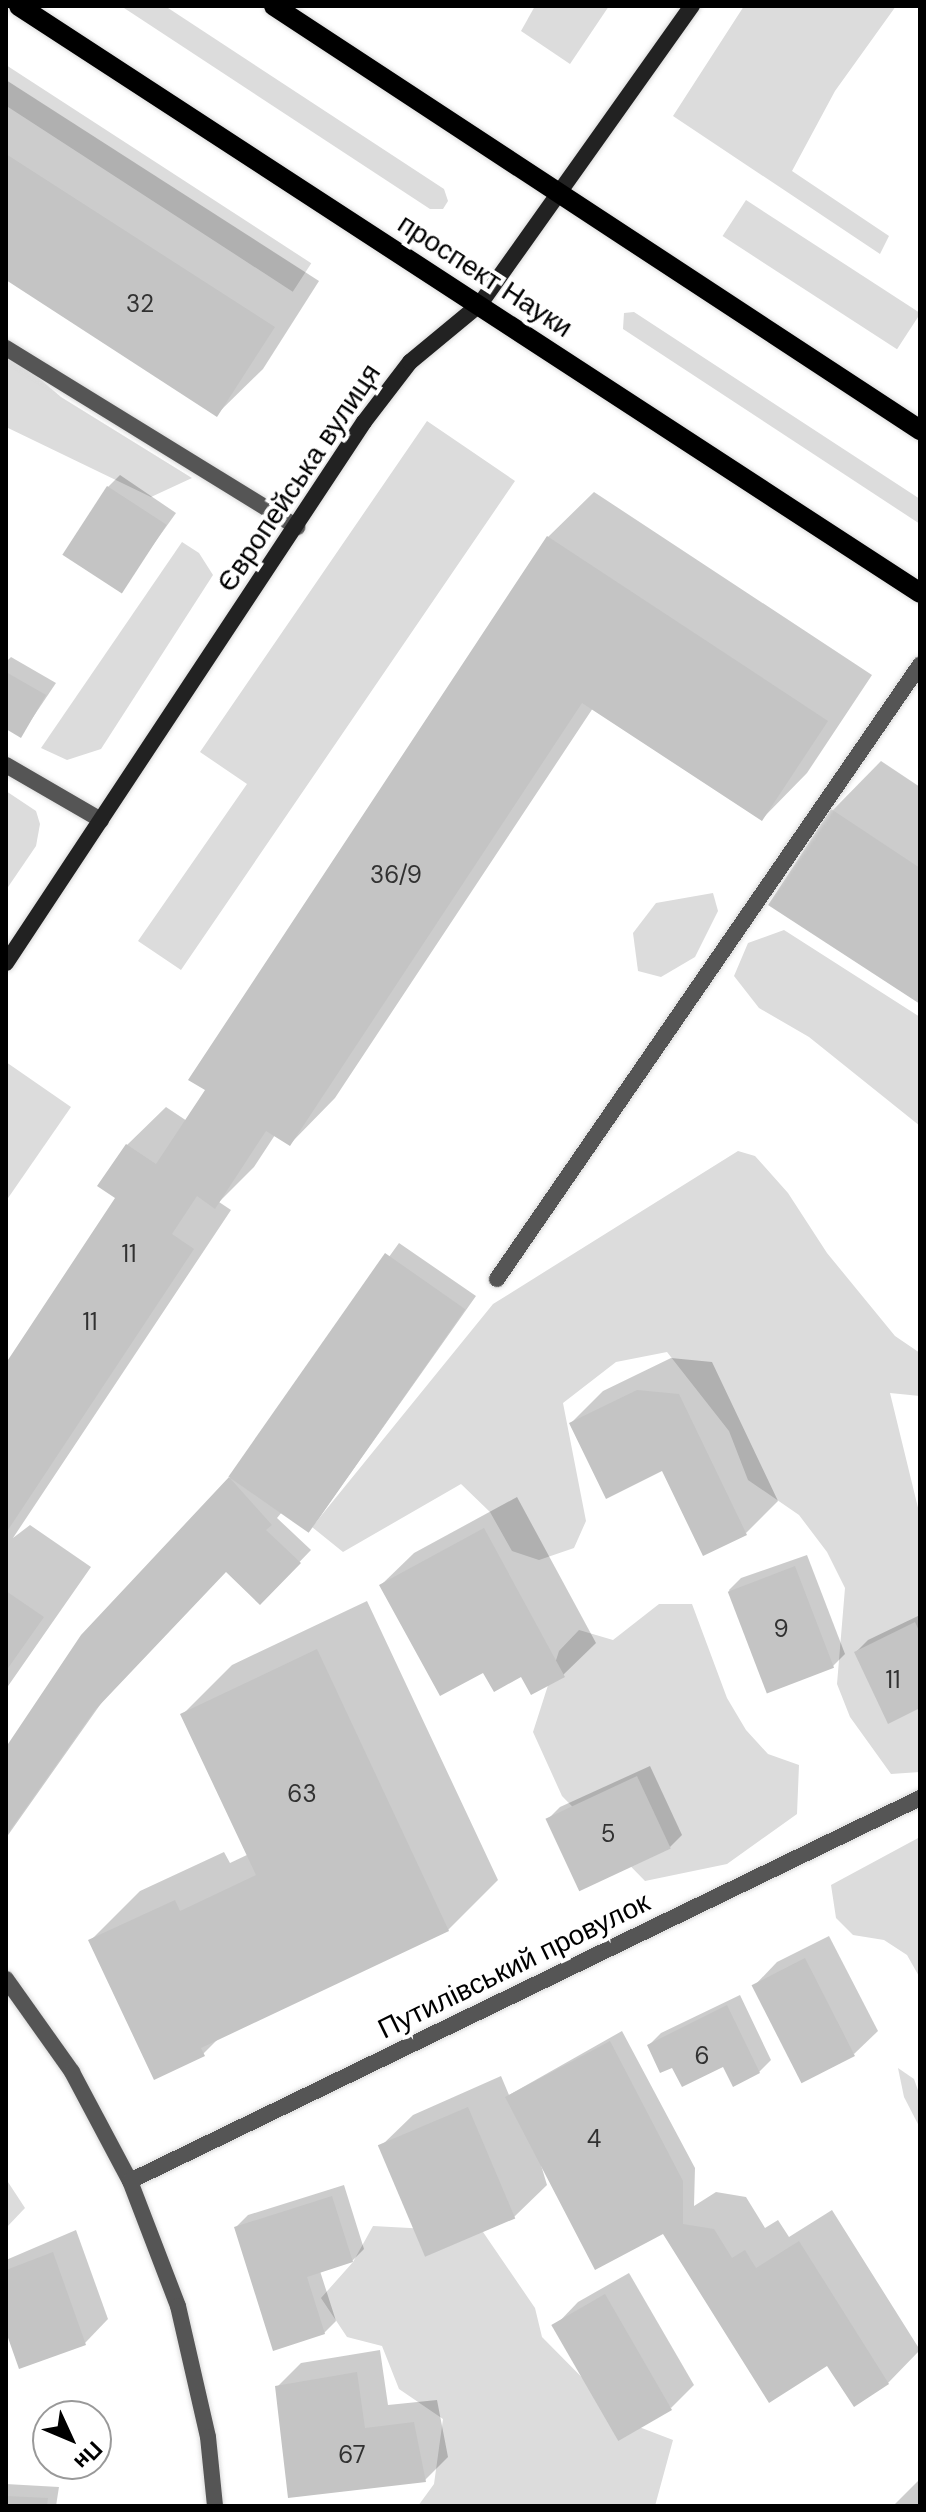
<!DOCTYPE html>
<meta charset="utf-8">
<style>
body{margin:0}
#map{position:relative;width:926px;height:2512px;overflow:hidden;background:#fff;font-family:"DM Sans",sans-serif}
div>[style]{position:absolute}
.green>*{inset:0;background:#dcdcdc;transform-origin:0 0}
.shadow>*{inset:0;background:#0003}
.building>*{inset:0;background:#c4c4c4;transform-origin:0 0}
.roads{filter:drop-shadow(0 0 2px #dbdbdb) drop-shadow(0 0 2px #dbdbdb)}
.service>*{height:16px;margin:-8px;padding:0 8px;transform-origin:8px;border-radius:8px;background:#555}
.minor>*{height:16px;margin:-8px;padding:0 8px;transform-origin:8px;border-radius:8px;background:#555}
.secondary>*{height:16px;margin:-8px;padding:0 8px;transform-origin:8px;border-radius:8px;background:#222}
.primary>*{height:20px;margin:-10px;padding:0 10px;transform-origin:10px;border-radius:10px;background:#000}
span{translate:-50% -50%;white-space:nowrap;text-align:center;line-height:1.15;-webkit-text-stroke:8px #fff;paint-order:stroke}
.number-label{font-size:24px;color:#313131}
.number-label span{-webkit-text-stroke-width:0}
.street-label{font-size:28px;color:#000}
.frame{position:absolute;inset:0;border:8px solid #000;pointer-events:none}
.north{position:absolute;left:32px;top:2400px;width:80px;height:80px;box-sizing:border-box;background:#fff;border:2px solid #999;border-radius:50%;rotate:134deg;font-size:22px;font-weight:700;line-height:32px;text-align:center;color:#000}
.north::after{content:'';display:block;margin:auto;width:28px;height:36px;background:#000;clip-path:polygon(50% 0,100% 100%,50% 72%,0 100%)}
</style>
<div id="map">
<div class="green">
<i style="clip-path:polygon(121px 6px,165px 6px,444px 189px,448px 201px,443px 209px,430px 209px)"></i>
<i style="clip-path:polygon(535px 6px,609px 6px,570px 64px,521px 31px)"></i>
<i style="clip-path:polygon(744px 6px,896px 6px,835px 91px,792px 171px,889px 236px,880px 254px,673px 116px)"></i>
<i style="left:6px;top:65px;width:364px;height:34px;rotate:33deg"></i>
<i style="left:746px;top:200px;width:208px;height:43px;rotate:33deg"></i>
<i style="clip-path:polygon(634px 312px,920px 499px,920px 524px,623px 329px,624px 313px)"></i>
<i style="clip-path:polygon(6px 350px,61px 397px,192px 478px,151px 497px,6px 427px)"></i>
<i style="clip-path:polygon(427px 421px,515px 481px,181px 970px,138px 941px,247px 784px,200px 752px)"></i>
<i style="clip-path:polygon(182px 542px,199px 553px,213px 575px,101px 749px,67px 760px,41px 748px)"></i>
<i style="clip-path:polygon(6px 791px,36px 811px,40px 824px,36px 846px,6px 890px)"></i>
<i style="clip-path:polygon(713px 893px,718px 911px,695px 957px,661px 977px,638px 971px,633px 933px,656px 903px)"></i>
<i style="clip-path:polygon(784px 930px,920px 1017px,920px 1126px,809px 1037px,759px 1008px,734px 976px,748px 943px)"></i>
<i style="clip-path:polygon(6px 1062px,71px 1107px,6px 1201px)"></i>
<i style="clip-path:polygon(738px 1151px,755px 1156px,788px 1193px,827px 1253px,895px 1336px,920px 1353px,920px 1396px,890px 1393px,920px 1516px,920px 1772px,891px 1774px,850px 1717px,837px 1684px,845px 1588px,827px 1552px,799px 1515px,748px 1480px,729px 1431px,667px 1352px,616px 1362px,563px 1403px,586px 1521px,574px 1548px,539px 1560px,512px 1551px,490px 1512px,461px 1484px,343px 1552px,312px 1527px,493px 1304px)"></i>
<i style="clip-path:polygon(659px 1604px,692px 1604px,727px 1698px,746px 1730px,768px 1754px,799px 1765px,797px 1814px,727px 1864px,645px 1881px,562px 1796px,533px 1732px,559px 1651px,579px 1630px,613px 1640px)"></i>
<i style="clip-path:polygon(920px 1837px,920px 1978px,907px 1955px,884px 1940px,853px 1935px,836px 1918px,831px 1885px)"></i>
<i style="clip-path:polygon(898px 2068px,914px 2079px,920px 2096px,920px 2128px,904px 2097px)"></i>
<i style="clip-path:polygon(6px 2179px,25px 2208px,6px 2228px)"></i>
<i style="clip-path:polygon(373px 2226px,483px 2232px,535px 2308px,542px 2337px,626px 2422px,673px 2440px,655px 2506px,418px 2506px,434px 2484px,443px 2419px,399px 2389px,382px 2346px,347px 2337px,321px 2298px,353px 2262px)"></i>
</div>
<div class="shadow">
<i style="clip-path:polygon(6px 80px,319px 281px,263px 369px,217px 414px,6px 278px)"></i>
<i style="clip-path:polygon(120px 475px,176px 513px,120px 591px,108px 487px)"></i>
<i style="clip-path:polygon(594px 492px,872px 675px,807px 773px,762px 819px,593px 708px,335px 1098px,290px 1144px,275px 1135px,254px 1167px,219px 1202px,231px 1210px,13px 1538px,30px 1525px,91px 1567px,6px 1689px,6px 1366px,118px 1198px,127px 1145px,166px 1107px,187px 1121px,548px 537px)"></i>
<i style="clip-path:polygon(11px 657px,56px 683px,21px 735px,6px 727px,6px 662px)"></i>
<i style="clip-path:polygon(881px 761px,920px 787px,920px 1002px,771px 904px,833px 810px)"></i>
<i style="clip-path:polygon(399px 1243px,476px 1296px,319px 1518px,308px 1530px,282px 1512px,277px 1518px,311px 1550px,260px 1603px,226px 1570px,107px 1695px,6px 1838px,6px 1750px,230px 1478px)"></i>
<i style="clip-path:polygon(671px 1358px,712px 1362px,778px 1501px,746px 1533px,663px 1468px,571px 1423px,603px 1391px)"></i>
<i style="clip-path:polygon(517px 1497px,596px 1643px,563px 1675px,484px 1670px,381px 1585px,414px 1553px)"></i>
<i style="clip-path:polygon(807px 1555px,845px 1654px,833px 1666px,768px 1690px,729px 1590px,741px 1578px)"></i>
<i style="clip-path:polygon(367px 1601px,498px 1880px,448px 1930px,220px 2037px,203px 2054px,91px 1940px,140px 1891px,224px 1852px,230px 1863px,249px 1854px,183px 1714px,232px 1665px)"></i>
<i style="clip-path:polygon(920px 1615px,920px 1705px,856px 1652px,868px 1640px)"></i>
<i style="clip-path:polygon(650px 1766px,682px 1835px,670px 1847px,548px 1819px,560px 1807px)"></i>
<i style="clip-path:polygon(829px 1936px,878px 2031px,854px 2054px,754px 1986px,777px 1962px)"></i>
<i style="clip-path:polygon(740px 1995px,771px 2060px,759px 2072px,724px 2064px,673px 2065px,649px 2045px,661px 2033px)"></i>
<i style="clip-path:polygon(622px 2031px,695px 2168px,694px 2206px,716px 2192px,746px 2197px,765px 2228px,778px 2220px,789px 2237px,832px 2210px,920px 2350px,888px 2383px,828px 2363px,666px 2235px,538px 2155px,547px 2185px,514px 2217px,426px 2254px,380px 2147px,413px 2115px,501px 2076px,509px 2095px)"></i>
<i style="clip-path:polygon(344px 2185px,364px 2249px,352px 2261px,320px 2271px,336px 2321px,324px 2333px,236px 2227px,248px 2215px)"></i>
<i style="clip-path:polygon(76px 2230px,108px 2319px,85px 2343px,6px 2327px,6px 2260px)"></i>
<i style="clip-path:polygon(629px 2273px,694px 2385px,671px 2408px,555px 2326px,578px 2302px)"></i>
<i style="clip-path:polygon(380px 2350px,388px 2405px,437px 2400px,448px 2457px,425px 2480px,277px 2387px,301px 2363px)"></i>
<i style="clip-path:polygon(920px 2479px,920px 2506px,893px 2506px)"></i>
<i style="clip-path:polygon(6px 2484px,59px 2487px,56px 2506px,6px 2506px)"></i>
</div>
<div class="building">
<i style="clip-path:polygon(6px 154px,275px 327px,217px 417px,6px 280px)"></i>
<i style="left:107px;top:486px;width:71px;height:82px;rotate:33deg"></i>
<i style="clip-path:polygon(547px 536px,828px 721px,762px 821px,582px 703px,290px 1146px,266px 1131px,215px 1209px,197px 1196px,172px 1234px,194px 1249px,6px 1533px,6px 1363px,115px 1198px,97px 1186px,126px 1144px,156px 1164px,205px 1090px,188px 1080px)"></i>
<i style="clip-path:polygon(6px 672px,46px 695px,21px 738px,6px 729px)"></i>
<i style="clip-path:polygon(831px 809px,920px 868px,920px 1004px,768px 905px)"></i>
<i style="left:385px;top:1253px;width:98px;height:273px;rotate:35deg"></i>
<i style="clip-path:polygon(637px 1390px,679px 1394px,747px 1535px,703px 1556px,662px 1471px,606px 1499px,569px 1423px)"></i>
<i style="clip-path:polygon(229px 1477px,272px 1525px,266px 1530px,301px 1563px,260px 1605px,226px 1572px,95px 1710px,6px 1836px,6px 1747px,81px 1635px)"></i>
<i style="clip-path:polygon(484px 1528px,565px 1677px,531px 1695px,521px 1677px,494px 1692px,483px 1673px,440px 1696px,379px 1585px)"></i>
<i style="left:795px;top:1566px;width:109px;height:72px;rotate:69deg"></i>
<i style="clip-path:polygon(6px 1591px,44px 1617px,6px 1671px)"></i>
<i style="clip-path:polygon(915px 1622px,920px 1633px,920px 1708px,888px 1724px,854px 1652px)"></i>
<i style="clip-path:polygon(317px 1649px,449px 1931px,201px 2048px,205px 2056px,154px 2080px,88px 1940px,175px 1900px,180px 1911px,256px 1875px,180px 1714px)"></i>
<i style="left:637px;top:1776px;width:80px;height:101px;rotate:65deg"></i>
<i style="left:805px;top:1958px;width:110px;height:60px;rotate:63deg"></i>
<i style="clip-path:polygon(727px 2005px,760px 2073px,733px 2087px,723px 2067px,682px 2087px,672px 2068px,660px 2073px,647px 2045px)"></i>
<i style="clip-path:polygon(610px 2041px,683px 2181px,683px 2224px,714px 2229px,732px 2258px,745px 2250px,756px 2268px,799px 2241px,889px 2384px,854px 2407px,827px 2366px,769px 2403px,663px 2234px,595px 2270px,505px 2097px)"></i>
<i style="left:468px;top:2107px;width:121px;height:98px;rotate:67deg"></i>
<i style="clip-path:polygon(332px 2196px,353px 2262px,307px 2277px,325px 2334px,273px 2351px,234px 2227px)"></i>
<i style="clip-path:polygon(53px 2252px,86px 2345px,19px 2369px,6px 2332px,6px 2270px)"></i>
<i style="left:605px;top:2294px;width:134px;height:62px;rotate:60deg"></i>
<i style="clip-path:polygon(357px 2372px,365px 2428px,414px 2422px,426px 2482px,288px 2498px,275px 2386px)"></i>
<i style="clip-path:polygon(6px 2496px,48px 2498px,47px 2506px,6px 2506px)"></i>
</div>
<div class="roads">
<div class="service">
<i style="left:6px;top:348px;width:342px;rotate:31.6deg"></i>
<i style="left:6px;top:765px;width:110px;rotate:30.1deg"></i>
<i style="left:497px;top:1279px;width:746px;rotate:-55.44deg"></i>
</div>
<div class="minor">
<i style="left:6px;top:1979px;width:114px;rotate:54.6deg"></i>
<i style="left:72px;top:2072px;width:123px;rotate:62deg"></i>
<i style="left:130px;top:2181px;width:134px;rotate:69deg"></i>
<i style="left:178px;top:2306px;width:134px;rotate:77.1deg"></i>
<i style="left:208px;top:2437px;width:69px;rotate:84.2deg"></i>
<i style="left:130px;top:2181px;width:878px;rotate:-25.86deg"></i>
</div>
<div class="secondary">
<i style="left:6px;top:963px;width:649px;rotate:-56.51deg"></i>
<i style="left:364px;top:422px;width:76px;rotate:-52.5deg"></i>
<i style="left:410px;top:362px;width:91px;rotate:-39.6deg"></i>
<i style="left:480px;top:304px;width:366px;rotate:-54.6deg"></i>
</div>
<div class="primary">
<i style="left:19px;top:6px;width:1075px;rotate:33.08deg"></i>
<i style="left:274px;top:6px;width:773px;rotate:33.28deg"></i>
</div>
</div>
<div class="number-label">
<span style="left:140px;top:304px">32</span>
<span style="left:396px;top:875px">36/9</span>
<span style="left:129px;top:1254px">11</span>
<span style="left:90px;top:1322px">11</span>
<span style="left:781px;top:1629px">9</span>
<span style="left:893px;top:1680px">11</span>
<span style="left:302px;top:1794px">63</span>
<span style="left:608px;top:1834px">5</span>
<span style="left:702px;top:2056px">6</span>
<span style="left:594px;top:2139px">4</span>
<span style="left:352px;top:2455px">67</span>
</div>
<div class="street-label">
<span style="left:485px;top:276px;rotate:33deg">проспект Науки</span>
<span style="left:299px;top:478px;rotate:-56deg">Європейська вулиця</span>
<span style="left:514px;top:1966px;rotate:-26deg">Путилівський провулок</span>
</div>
<div class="frame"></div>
<div class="north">Пн</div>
</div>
